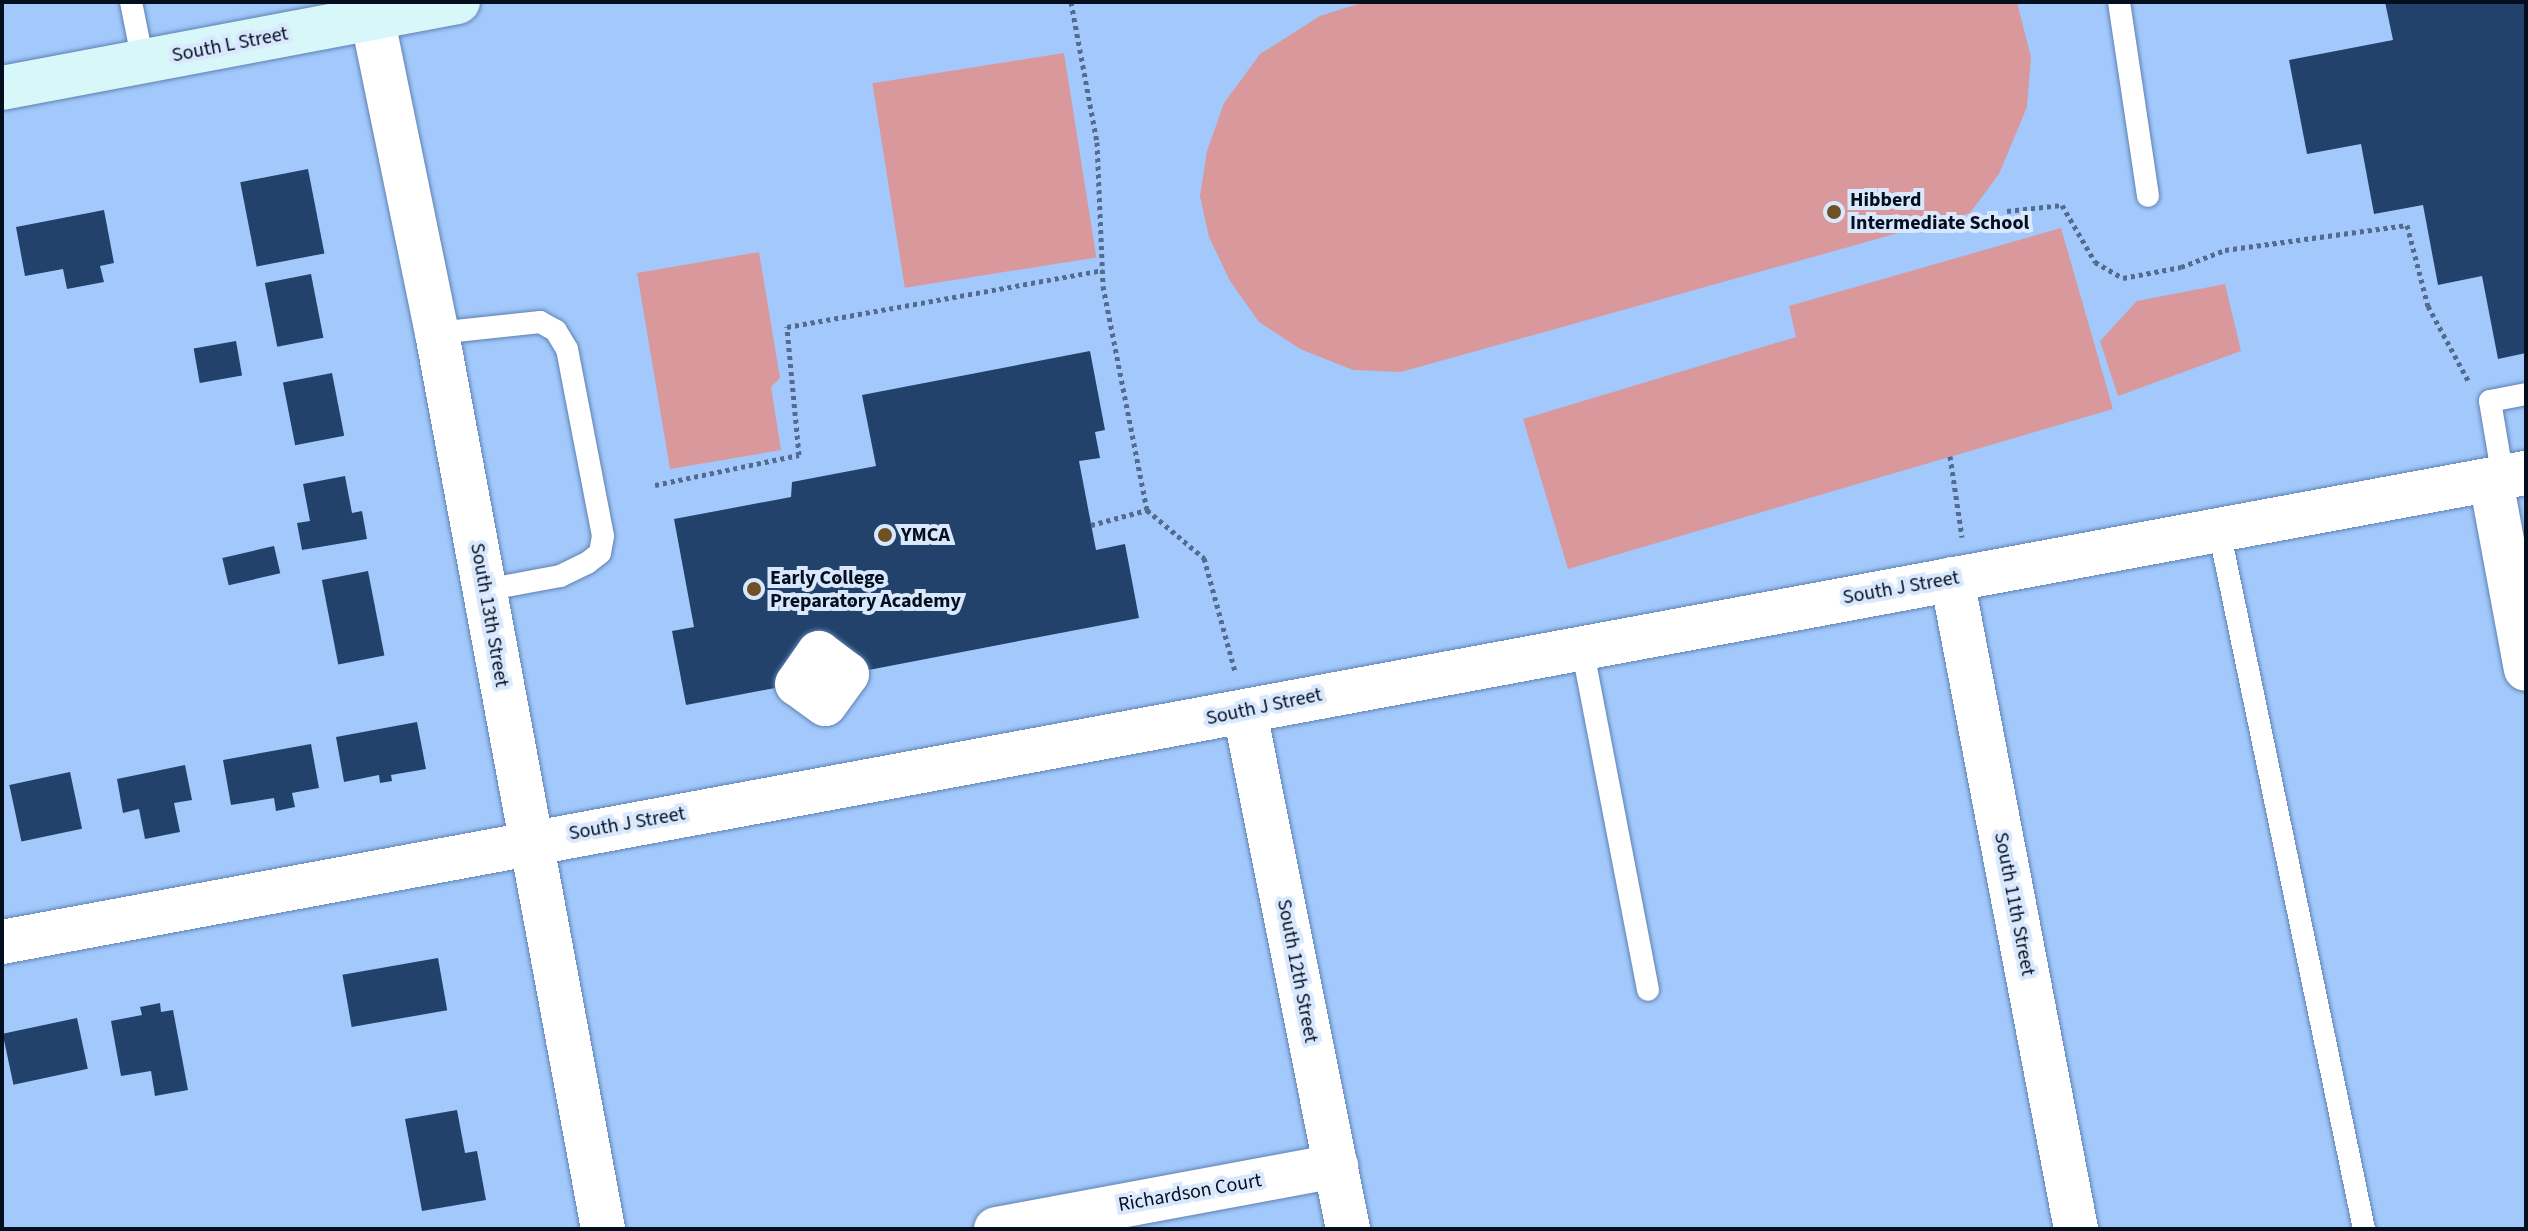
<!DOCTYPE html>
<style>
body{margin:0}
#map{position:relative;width:2528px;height:1231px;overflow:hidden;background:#a3c9fc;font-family:"Source Sans 3",sans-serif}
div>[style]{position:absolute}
.green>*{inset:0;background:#d9989b;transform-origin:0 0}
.building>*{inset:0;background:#22426c;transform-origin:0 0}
.path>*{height:5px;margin-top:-2.5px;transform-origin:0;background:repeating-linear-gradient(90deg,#536c8e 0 4px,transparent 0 8px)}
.roads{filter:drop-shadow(0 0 2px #5f81b1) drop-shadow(0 0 2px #5f81b1)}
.lane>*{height:22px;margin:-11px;padding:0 11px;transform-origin:11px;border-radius:11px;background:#fff}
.street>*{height:44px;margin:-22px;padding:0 22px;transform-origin:22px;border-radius:22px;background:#fff}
.secondary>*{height:44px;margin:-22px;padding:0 22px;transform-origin:22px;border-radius:22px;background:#d8f7f8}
.dots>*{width:22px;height:22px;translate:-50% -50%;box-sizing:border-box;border:4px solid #d9e8fd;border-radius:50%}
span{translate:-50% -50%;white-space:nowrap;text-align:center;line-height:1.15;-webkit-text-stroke:8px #d9e8fd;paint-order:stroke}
.street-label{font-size:20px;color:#030e1f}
.poi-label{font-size:20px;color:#030e1f;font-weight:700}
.left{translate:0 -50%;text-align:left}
.frame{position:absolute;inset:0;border:4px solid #030e1f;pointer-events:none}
</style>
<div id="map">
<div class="green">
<i style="clip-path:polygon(1364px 2px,2017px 2px,2031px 57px,2027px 107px,1999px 174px,1970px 213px,1401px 372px,1353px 370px,1300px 349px,1259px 322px,1230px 281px,1209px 237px,1200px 196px,1207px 151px,1224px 103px,1260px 54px,1320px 16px)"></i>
<i style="left:1064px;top:53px;width:207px;height:194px;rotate:81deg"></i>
<i style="clip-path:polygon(2061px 228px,2113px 409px,1568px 569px,1523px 419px,1796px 337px,1789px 306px)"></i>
<i style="clip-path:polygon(759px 252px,780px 378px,771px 387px,781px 450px,670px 469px,637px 273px)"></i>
<i style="clip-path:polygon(2225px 284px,2241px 351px,2118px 396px,2100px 341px,2137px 301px)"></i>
</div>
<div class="building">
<i style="clip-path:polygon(2385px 2px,2526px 2px,2526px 353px,2498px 359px,2482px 276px,2438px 285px,2423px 205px,2374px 214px,2361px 144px,2307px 154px,2289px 60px,2393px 40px)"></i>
<i style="left:308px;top:169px;width:86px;height:69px;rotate:79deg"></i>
<i style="clip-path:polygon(104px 210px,114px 263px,100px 266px,104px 282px,67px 289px,63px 269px,25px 276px,16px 227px)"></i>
<i style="left:311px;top:274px;width:65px;height:47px;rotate:79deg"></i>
<i style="left:236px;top:341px;width:35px;height:43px;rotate:80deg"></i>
<i style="clip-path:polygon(1090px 351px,1105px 430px,1095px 432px,1100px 458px,1079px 461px,1096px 550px,1125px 544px,1139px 618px,686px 705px,672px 631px,694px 627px,674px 519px,791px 497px,792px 482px,876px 466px,862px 395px)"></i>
<i style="left:332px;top:373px;width:64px;height:50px;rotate:79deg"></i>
<i style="clip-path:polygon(345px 476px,352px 513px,362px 511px,367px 539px,302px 550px,297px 523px,310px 521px,303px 484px)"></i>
<i style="left:274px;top:546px;width:28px;height:53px;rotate:77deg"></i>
<i style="left:368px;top:571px;width:86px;height:47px;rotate:79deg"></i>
<i style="clip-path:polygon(417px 722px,426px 769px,391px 775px,392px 781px,380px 783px,379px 775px,344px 782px,336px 737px)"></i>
<i style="clip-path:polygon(311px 744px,319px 788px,292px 793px,295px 807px,276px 811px,274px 798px,231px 805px,223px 760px)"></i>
<i style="clip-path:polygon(185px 765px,192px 800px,174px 803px,180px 832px,145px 839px,139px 809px,123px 813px,117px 779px)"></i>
<i style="left:70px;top:772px;width:58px;height:62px;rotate:78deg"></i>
<i style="left:438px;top:958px;width:53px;height:97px;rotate:80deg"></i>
<i style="clip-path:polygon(160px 1003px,161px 1012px,173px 1010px,188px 1090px,155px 1096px,151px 1071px,121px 1076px,111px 1021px,142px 1015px,140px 1007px)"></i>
<i style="left:77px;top:1018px;width:52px;height:76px;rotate:78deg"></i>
<i style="clip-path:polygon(457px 1110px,465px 1153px,477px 1151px,486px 1200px,422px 1211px,405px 1119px)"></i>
</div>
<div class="path">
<i style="left:1071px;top:2px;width:142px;rotate:79.5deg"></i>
<i style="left:1097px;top:142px;width:144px;rotate:87.6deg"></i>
<i style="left:1103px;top:286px;width:228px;rotate:78.9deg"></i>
<i style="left:1147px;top:510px;width:75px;rotate:40.1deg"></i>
<i style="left:1204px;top:558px;width:117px;rotate:74.7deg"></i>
<i style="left:2007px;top:211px;width:55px;rotate:-6.2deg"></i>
<i style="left:2062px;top:205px;width:66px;rotate:59.9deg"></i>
<i style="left:2095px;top:262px;width:32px;rotate:30deg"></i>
<i style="left:2123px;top:278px;width:59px;rotate:-10.7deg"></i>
<i style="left:2181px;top:267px;width:47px;rotate:-21.1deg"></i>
<i style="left:2225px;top:250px;width:184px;rotate:-7.8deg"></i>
<i style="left:2407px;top:225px;width:84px;rotate:75.5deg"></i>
<i style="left:2428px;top:306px;width:86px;rotate:61.7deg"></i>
<i style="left:1950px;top:456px;width:82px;rotate:81.6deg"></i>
<i style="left:655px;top:485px;width:147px;rotate:-11.8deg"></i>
<i style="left:799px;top:455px;width:129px;rotate:-95.4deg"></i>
<i style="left:787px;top:327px;width:321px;rotate:-10.2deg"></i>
<i style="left:1091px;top:525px;width:58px;rotate:-15deg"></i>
</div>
<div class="roads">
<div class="lane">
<i style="left:131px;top:2px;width:61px;rotate:78.7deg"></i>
<i style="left:2119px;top:2px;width:196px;rotate:81.5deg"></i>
<i style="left:437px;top:333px;width:104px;rotate:-6.1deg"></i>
<i style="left:540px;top:322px;width:18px;rotate:29deg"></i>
<i style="left:556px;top:331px;width:21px;rotate:59deg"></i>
<i style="left:567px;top:349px;width:190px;rotate:79.1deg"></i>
<i style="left:603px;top:536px;width:17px;rotate:100deg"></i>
<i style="left:600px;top:553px;width:16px;rotate:142deg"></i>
<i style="left:587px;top:563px;width:30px;rotate:154deg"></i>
<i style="left:560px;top:576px;width:76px;rotate:169.4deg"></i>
<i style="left:2503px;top:478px;width:78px;rotate:-99.6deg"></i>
<i style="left:2490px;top:401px;width:37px;rotate:-11deg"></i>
<i style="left:2219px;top:530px;width:714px;rotate:78.28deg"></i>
<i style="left:1582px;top:647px;width:349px;rotate:79.1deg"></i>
</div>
<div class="street">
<i style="left:369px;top:2px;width:338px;rotate:78.4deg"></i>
<i style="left:437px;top:333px;width:911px;rotate:79.5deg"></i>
<i style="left:2491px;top:481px;width:191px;rotate:79.5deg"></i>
<i style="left:1952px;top:579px;width:662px;rotate:79.2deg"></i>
<i style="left:819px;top:653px;width:35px;rotate:37deg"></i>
<i style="left:847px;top:674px;width:37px;rotate:126deg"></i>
<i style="left:825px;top:704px;width:34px;rotate:-144deg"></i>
<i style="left:797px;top:684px;width:38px;rotate:-55deg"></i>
<i style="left:1245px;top:713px;width:526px;rotate:78.71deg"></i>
<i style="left:2px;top:942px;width:2567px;rotate:-10.53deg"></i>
<i style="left:996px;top:1229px;width:346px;rotate:-10.5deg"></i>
</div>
<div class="secondary">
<i style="left:2px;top:88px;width:464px;rotate:-10.7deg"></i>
</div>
</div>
<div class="dots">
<i style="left:1834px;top:212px;background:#6e5225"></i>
<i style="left:885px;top:535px;background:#6e5225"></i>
<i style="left:754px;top:589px;background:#6e5225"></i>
</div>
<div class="street-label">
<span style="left:230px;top:45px;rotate:-11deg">South L Street</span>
<span style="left:1901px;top:588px;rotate:-10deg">South J Street</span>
<span style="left:489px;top:615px;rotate:80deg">South 13th Street</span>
<span style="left:1264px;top:707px;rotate:-12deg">South J Street</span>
<span style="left:627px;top:824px;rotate:-10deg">South J Street</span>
<span style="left:2014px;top:904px;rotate:79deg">South 11th Street</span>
<span style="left:1297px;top:971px;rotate:79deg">South 12th Street</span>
<span style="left:1190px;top:1193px;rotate:-10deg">Richardson Court</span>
</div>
<div class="poi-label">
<span class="left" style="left:1850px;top:212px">Hibberd<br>Intermediate School</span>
<span class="left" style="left:901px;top:535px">YMCA</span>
<span class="left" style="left:770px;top:590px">Early College<br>Preparatory Academy</span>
</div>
<div class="frame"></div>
</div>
